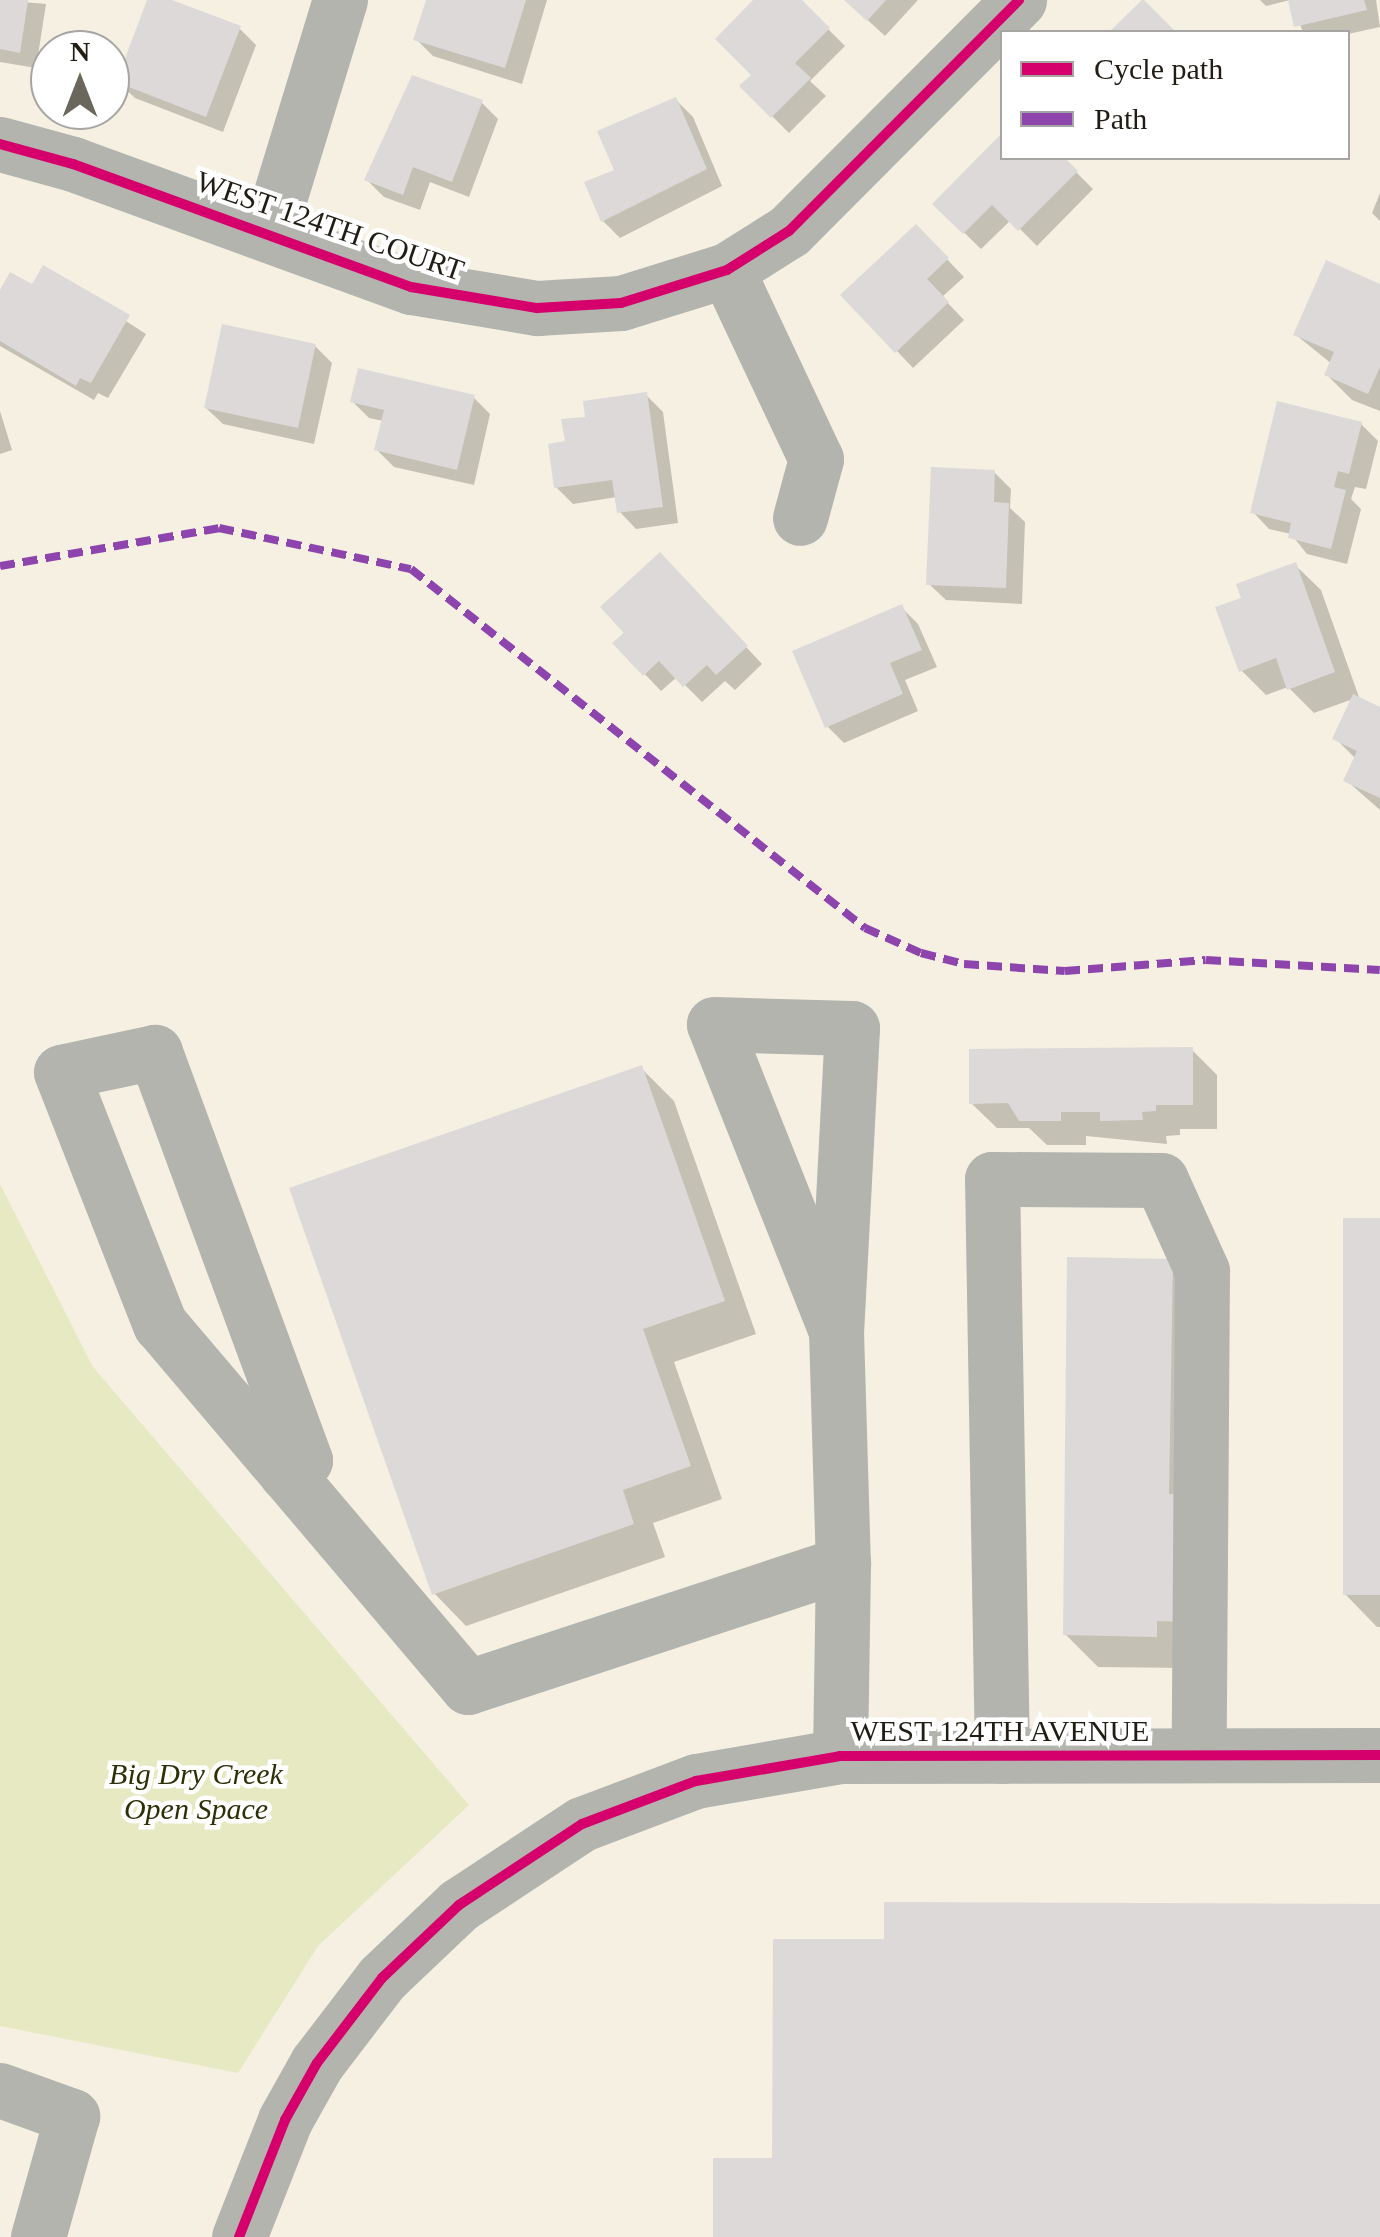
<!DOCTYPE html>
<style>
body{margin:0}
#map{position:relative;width:1380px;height:2237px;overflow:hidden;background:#f5f0e2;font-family:Georgia,serif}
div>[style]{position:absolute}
.green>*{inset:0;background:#e7e9c2}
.shadow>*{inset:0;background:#0003}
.building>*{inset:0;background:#ddd9d8;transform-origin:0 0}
.minor>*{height:55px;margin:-27.5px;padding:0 27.5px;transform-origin:27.5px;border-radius:27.5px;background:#b3b4ae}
.quiet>*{height:8px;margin-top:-4px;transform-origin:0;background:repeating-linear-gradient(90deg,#8e44ad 0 15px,transparent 0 23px)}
.cycleway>*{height:10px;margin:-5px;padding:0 5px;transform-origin:5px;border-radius:5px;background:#d6006c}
span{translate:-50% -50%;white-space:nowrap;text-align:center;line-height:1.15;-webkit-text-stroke:9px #fff;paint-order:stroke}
.street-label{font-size:30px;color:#211d14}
.park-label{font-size:30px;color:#2d3006;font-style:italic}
.legend{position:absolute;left:1000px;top:30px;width:350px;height:130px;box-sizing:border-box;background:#fff;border:2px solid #a6a5a1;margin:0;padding:12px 18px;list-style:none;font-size:30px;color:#211d14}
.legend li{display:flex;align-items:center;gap:20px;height:50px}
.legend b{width:50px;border:2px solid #a6a5a1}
.north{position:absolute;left:30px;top:30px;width:100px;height:100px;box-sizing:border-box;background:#fff;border:2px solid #a6a5a1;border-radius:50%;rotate:0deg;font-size:28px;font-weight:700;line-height:40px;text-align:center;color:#211d14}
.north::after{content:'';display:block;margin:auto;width:35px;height:45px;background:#6b675c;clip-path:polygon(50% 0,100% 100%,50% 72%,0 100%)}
</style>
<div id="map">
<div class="green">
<i style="clip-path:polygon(0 1184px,93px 1367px,469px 1805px,318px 1946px,238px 2073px,0 2026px)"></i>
</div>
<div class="shadow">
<i style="clip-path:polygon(0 0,46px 4px,36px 68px,0 62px)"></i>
<i style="clip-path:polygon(150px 0,239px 28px,256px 45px,223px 132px,135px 98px,118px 82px)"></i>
<i style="clip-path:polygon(429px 0,547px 0,522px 84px,433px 56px,416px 39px)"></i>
<i style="clip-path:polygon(756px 0,799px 0,845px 46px,810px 81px,826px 96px,789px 133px,742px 86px,754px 75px)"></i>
<i style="clip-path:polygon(846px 0,918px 0,885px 36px)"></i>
<i style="clip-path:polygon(1260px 0,1290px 0,1266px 6px)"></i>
<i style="clip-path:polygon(1290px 0,1376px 0,1380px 27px,1348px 34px,1303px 32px)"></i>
<i style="clip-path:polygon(676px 100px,693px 117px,722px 186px,620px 238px,603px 221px,587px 184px,617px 171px)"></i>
<i style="clip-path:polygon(481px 102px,498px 119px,469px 197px,430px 182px,420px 210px,384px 197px,367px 180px)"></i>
<i style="clip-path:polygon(1002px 136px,1002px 158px,1062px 158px,1093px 189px,1037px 246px,1011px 220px,981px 249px,935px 204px)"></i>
<i style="clip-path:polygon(1380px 193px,1380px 221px,1372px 213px)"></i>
<i style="clip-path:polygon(916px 227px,964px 277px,942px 297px,964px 320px,913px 368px,897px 351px)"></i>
<i style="clip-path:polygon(44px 268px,146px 334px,108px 398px,98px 393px,94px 400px,0 346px,0 295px,32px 287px)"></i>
<i style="clip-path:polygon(1380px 286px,1380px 411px,1352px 400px,1327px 375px,1332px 364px,1296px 335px)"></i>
<i style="clip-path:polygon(315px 346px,332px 363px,314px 444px,223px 424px,206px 408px)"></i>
<i style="clip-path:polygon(646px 395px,663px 412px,678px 523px,636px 529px,620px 512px,617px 497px,573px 504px,556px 487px,567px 443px,588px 419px)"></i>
<i style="clip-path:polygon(473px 397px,490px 414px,474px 485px,394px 467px,377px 450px,384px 421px,369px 418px,352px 401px)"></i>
<i style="clip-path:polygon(0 411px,12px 450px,0 454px)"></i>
<i style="clip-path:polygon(1361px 424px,1378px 441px,1366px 489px,1355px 487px,1351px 499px,1361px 509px,1347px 564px,1307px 554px,1291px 534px,1269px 529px,1253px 512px)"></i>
<i style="clip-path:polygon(994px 472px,1011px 489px,1010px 508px,1025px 522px,1022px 604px,946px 600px,929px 584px)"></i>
<i style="clip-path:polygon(1295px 565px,1321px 590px,1360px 700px,1380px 710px,1380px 810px,1346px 780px,1356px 759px,1335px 738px,1353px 699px,1314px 713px,1288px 687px,1266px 695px,1241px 670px,1244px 599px)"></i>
<i style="clip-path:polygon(676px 572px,762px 664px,735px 690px,725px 681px,702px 702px,677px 677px,661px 691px,615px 643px)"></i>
<i style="clip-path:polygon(901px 607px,918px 624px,937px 667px,905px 680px,918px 711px,844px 743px,827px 726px)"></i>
<i style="clip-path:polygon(1192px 1050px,1217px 1075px,1217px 1129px,1180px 1129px,1180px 1135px,1166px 1136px,1167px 1144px,1086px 1136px,1086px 1145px,1047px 1145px,1029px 1128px,997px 1128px,971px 1103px)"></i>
<i style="clip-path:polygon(641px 1068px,674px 1101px,756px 1334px,674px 1362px,722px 1499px,653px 1523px,665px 1557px,466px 1626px,434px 1593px)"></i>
<i style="clip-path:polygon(1380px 1221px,1380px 1627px,1377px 1627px,1345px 1594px)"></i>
<i style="clip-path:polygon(1172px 1261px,1204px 1294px,1188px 1668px,1098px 1667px,1065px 1634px)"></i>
</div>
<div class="building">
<i style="clip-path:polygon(0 0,28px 0,20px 53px,0 49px)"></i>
<i style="clip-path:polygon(147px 0,172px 0,241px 26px,206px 117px,116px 82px)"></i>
<i style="clip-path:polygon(426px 0,526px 0,505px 68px,413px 40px)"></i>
<i style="clip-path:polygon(753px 0,802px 0,830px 28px,795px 63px,811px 78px,771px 118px,739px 86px,751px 75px,715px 39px)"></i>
<i style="clip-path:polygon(844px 0,886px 0,867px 21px)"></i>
<i style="clip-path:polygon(1142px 0,1144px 0,1176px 32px,1109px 32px)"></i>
<i style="clip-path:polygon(1288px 0,1364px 0,1367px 10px,1294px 27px)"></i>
<i style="clip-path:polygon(412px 75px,483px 100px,452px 182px,413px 167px,403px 195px,364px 180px)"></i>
<i style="clip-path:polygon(676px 97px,707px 169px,601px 222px,584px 182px,614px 170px,597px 131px)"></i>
<i style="clip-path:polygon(1002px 133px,1002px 158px,1065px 158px,1078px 171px,1018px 231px,992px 205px,963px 234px,932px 204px)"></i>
<i style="clip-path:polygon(916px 224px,949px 258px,927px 279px,949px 302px,895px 353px,840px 295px)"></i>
<i style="clip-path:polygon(1326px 260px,1380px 284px,1380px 367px,1368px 394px,1324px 375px,1334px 352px,1293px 335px)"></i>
<i style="clip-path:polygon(43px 265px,130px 315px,91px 383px,80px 378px,76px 386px,0 341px,0 290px,10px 272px,32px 284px)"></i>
<i style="left:222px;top:324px;width:96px;height:86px;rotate:12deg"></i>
<i style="clip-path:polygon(358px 368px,475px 395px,457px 470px,374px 450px,384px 410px,350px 402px)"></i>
<i style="clip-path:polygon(647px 392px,663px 507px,617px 513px,612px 480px,554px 488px,548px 444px,565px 441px,561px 419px,585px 417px,583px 401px)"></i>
<i style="clip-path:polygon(1277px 401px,1362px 422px,1349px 474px,1338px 471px,1334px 487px,1346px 490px,1331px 549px,1288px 538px,1291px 523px,1250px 513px)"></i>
<i style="clip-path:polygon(931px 467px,995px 470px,994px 502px,1009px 503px,1006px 588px,926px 585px)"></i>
<i style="clip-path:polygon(660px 552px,748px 646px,716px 675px,707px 665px,683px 687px,659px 661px,643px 676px,612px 643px,624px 633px,600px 607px)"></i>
<i style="clip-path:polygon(1296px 562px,1335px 672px,1287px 690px,1276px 658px,1239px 672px,1215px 607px,1241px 598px,1236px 584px)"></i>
<i style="clip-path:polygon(902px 604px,922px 650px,890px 663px,903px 694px,825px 728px,792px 651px)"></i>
<i style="clip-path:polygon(1353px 694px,1380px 707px,1380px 798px,1343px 781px,1357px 751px,1332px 739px)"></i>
<i style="clip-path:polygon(1193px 1047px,1193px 1105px,1156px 1105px,1156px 1111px,1142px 1112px,1143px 1120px,1100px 1121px,1100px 1112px,1061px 1112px,1061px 1121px,1019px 1121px,1008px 1103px,969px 1104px,969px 1049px)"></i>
<i style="clip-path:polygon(642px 1065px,725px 1301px,643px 1329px,691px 1466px,623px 1490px,634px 1524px,432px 1595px,289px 1188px)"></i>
<i style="left:1343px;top:1218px;width:37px;height:377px"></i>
<i style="clip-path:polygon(1067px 1257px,1173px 1259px,1169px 1494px,1185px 1495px,1184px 1622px,1157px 1621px,1157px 1637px,1063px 1635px)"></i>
<i style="clip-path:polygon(884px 1902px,1380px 1904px,1380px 2237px,713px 2237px,713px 2158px,772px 2158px,773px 1939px,884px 1939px)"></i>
</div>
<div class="minor">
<i style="left:0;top:144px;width:76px;rotate:15.3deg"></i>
<i style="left:73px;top:164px;width:360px;rotate:20deg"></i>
<i style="left:411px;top:287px;width:128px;rotate:9.5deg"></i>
<i style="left:537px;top:308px;width:84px;rotate:-3.4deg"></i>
<i style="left:621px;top:303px;width:111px;rotate:-17.3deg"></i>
<i style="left:727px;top:270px;width:73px;rotate:-32.2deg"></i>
<i style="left:789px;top:231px;width:326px;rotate:-45.1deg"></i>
<i style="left:269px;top:232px;width:243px;rotate:-73deg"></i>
<i style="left:727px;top:270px;width:209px;rotate:64.8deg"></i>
<i style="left:816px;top:459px;width:61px;rotate:105.2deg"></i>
<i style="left:836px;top:1331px;width:330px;rotate:-111.7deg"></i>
<i style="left:714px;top:1024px;width:138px;rotate:1.7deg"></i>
<i style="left:852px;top:1028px;width:303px;rotate:93deg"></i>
<i style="left:836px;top:1331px;width:233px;rotate:88.3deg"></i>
<i style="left:843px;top:1564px;width:192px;rotate:90.9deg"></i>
<i style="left:286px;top:1473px;width:23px;rotate:-34deg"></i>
<i style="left:305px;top:1460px;width:435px;rotate:-110.2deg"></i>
<i style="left:155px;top:1052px;width:96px;rotate:168deg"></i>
<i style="left:61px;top:1072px;width:271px;rotate:68.6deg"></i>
<i style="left:160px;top:1324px;width:476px;rotate:49.7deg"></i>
<i style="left:468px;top:1687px;width:395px;rotate:-18.2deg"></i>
<i style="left:1002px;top:1756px;width:577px;rotate:-90.99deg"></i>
<i style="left:992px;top:1179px;width:169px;rotate:0.3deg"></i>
<i style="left:1161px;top:1180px;width:100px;rotate:65.7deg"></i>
<i style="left:1202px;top:1271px;width:484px;rotate:90.4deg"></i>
<i style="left:0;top:2090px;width:77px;rotate:19.9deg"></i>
<i style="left:72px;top:2116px;width:126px;rotate:105.7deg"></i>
<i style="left:239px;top:2237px;width:126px;rotate:-68.5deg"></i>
<i style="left:285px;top:2120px;width:65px;rotate:-60.7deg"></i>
<i style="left:317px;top:2063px;width:107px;rotate:-52.6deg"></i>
<i style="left:382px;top:1978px;width:106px;rotate:-43.5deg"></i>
<i style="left:459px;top:1905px;width:147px;rotate:-33.4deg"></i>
<i style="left:582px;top:1824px;width:122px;rotate:-20.7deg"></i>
<i style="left:696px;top:1781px;width:146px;rotate:-9.8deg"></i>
<i style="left:840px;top:1756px;width:540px;rotate:-0.11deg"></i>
</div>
<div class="quiet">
<i style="left:0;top:566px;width:222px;rotate:-9.8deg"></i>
<i style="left:219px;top:528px;width:196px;rotate:12.1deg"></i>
<i style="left:411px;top:569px;width:579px;rotate:38.34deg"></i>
<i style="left:865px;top:928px;width:61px;rotate:24.1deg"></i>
<i style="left:921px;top:953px;width:44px;rotate:14.3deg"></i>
<i style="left:964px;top:964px;width:101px;rotate:4deg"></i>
<i style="left:1065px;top:971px;width:141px;rotate:-4.5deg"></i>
<i style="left:1206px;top:960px;width:174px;rotate:3.3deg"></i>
</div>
<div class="cycleway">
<i style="left:0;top:144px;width:76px;rotate:15.3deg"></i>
<i style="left:73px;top:164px;width:360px;rotate:20deg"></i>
<i style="left:411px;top:287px;width:128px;rotate:9.5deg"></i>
<i style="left:537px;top:308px;width:84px;rotate:-3.4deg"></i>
<i style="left:621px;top:303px;width:111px;rotate:-17.3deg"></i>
<i style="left:727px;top:270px;width:73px;rotate:-32.2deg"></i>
<i style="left:789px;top:231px;width:326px;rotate:-45.1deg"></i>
<i style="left:239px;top:2237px;width:126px;rotate:-68.5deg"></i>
<i style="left:285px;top:2120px;width:65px;rotate:-60.7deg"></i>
<i style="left:317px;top:2063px;width:107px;rotate:-52.6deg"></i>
<i style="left:382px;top:1978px;width:106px;rotate:-43.5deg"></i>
<i style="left:459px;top:1905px;width:147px;rotate:-33.4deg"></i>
<i style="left:582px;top:1824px;width:122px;rotate:-20.7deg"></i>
<i style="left:696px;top:1781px;width:146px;rotate:-9.8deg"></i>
<i style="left:840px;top:1756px;width:540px;rotate:-0.11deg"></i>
</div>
<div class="street-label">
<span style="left:330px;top:226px;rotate:19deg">WEST 124TH COURT</span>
<span style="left:1000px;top:1731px">WEST 124TH AVENUE</span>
</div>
<div class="park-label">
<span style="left:196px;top:1791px">Big Dry Creek<br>Open Space</span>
</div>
<ul class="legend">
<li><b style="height:12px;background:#d6006c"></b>Cycle path</li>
<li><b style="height:12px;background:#8e44ad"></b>Path</li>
</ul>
<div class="north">N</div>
</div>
